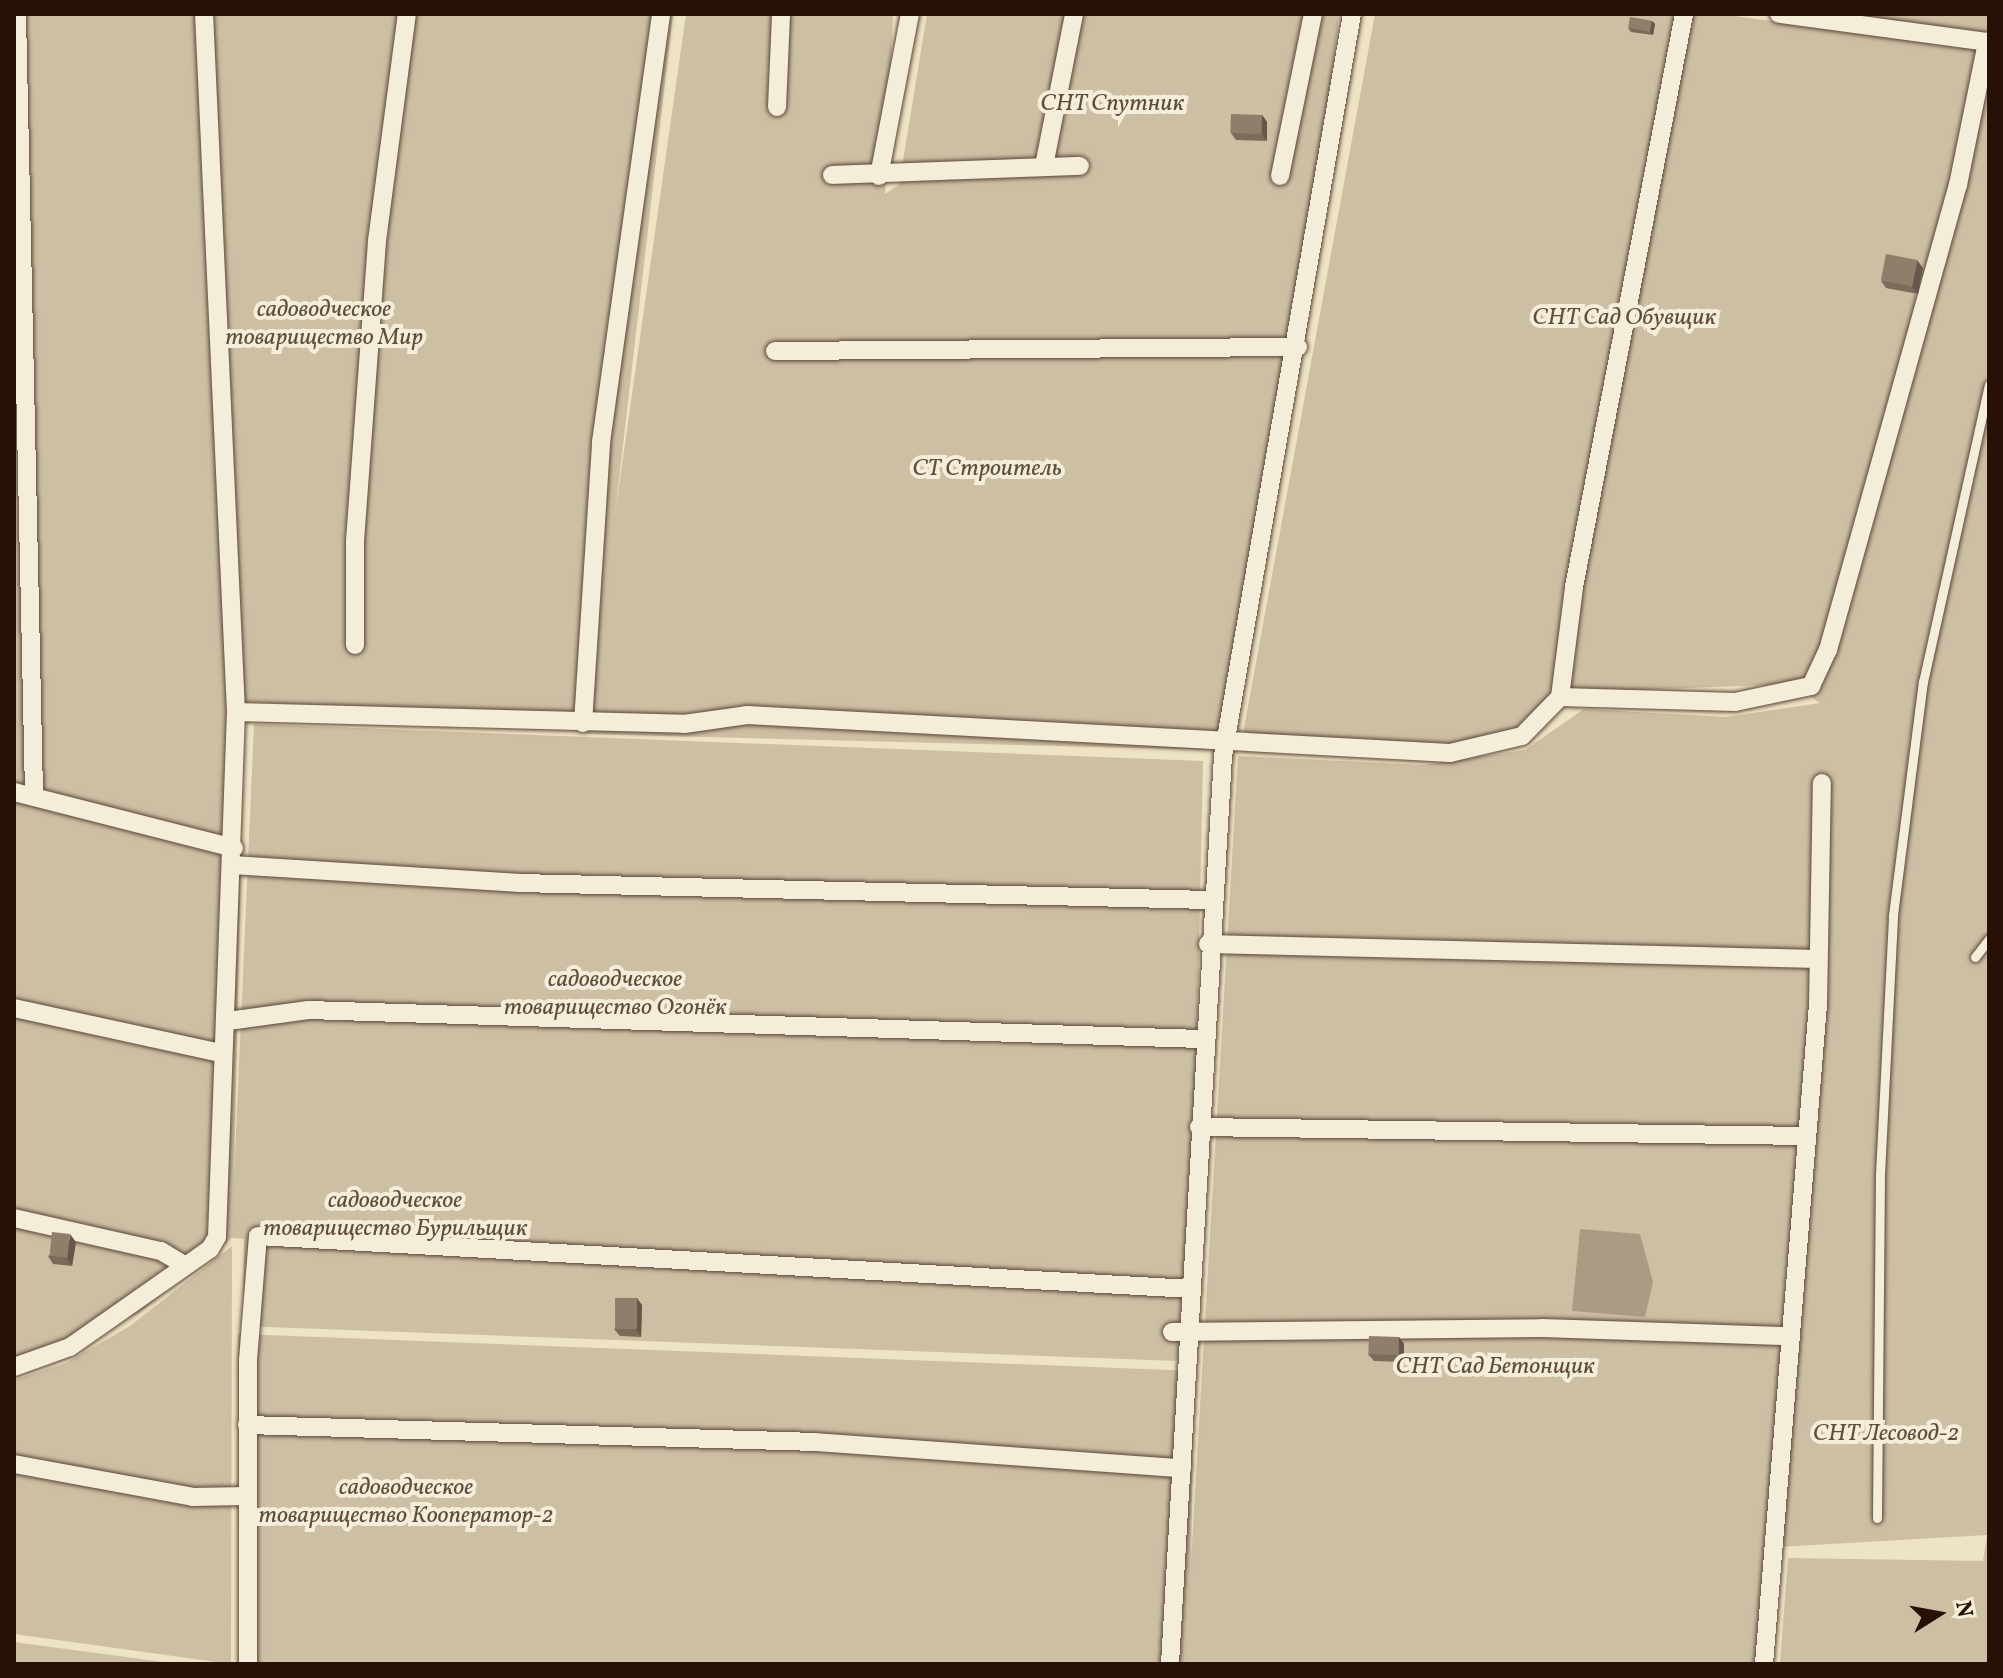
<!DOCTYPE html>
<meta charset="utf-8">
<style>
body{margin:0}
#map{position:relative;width:2003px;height:1678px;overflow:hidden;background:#eee3c4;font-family:Vollkorn,serif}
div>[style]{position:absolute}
.green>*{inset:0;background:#ccbfa4}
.water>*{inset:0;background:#ab9b83}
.roads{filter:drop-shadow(0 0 2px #5a4536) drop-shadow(0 0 2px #5a4536)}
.service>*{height:9px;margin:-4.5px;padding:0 4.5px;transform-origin:4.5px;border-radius:4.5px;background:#f4edd9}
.minor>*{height:18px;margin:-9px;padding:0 9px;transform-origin:9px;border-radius:9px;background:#f4edd9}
.wall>*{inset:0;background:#7b6c5a}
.shaded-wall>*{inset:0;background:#64584a}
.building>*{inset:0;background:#8f7e69;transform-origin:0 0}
span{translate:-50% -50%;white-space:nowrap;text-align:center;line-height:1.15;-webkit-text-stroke:8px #f4edd9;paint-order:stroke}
.park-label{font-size:24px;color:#614d3d;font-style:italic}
.frame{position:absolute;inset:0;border:16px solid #281006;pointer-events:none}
.north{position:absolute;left:1899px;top:1574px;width:80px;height:80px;-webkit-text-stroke:6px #f4edd9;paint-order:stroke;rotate:79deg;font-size:22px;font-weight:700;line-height:32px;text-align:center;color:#281006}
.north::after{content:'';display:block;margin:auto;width:28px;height:36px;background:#281006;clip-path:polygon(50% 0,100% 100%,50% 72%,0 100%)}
</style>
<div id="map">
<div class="green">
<i style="clip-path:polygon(14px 14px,673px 14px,615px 514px,686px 14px,893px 14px,885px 194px,899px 185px,927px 14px,1339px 14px,1318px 195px,1218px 750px,585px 734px,587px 717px,247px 702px,228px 850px,241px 854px,234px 1179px,254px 724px,1203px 761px,1192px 1274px,1182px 1274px,1178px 1361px,243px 1326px,244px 1239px,232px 1238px,138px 1314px,14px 1364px)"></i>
<i style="clip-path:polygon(1375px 14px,1720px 14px,1980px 50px,1989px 46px,1989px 1664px,1780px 1664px,1788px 1558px,1983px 1561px,1987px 1535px,1778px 1547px,1772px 1664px,239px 1664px,238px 1334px,1194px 1371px,1191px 1562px,1238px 756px,1424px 765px,1525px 750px,1584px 709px,1726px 717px,1820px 703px,1794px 684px,1551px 693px,1521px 729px,1462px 747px,1242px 739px)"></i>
<i style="clip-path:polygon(1837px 14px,1989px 14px,1989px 35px)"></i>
<i style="clip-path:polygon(232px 1246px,231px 1664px,14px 1634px,14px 1380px,66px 1363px,130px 1326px)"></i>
<i style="clip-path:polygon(14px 1642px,178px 1664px,14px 1664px)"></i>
</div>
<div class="water">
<i style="clip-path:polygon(1580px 1229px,1640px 1234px,1653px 1282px,1645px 1317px,1572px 1311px)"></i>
</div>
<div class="roads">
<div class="service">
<i style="left:1975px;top:957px;width:23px;rotate:-52deg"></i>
<i style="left:1877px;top:1518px;width:344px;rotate:-89.5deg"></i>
<i style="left:1880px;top:1174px;width:259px;rotate:-87.1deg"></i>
<i style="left:1893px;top:915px;width:235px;rotate:-82.7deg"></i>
<i style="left:1923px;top:682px;width:304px;rotate:-77.5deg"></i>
</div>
<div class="minor">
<i style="left:17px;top:14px;width:782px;rotate:88.75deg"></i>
<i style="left:777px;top:107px;width:93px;rotate:-87.5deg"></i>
<i style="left:1044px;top:166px;width:155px;rotate:-78.8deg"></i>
<i style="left:832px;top:175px;width:248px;rotate:-2.1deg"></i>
<i style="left:879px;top:176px;width:165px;rotate:-79.2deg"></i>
<i style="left:1280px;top:176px;width:165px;rotate:-78.5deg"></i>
<i style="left:775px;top:351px;width:523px;rotate:-0.44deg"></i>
<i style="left:355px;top:645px;width:104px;rotate:-90deg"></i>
<i style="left:355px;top:541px;width:301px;rotate:-85.8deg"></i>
<i style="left:377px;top:241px;width:229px;rotate:-82.5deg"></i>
<i style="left:1560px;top:697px;width:175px;rotate:1.6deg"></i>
<i style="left:1735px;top:702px;width:78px;rotate:-11.9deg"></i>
<i style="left:1811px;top:686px;width:40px;rotate:-65deg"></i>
<i style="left:1828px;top:650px;width:483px;rotate:-74.4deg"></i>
<i style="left:1958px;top:185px;width:146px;rotate:-78.5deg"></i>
<i style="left:1987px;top:42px;width:210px;rotate:-172.3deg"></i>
<i style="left:236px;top:712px;width:448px;rotate:1.5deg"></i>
<i style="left:684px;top:724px;width:64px;rotate:-8.1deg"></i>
<i style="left:747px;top:715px;width:704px;rotate:3.09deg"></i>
<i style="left:1450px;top:753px;width:74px;rotate:-13.3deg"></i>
<i style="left:1522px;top:736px;width:54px;rotate:-45.7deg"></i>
<i style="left:1560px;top:697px;width:111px;rotate:-82.7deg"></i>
<i style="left:1574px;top:587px;width:583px;rotate:-79.13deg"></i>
<i style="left:583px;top:723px;width:282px;rotate:-86.3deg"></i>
<i style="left:601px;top:442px;width:432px;rotate:-82deg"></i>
<i style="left:14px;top:792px;width:227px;rotate:14.3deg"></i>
<i style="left:233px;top:865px;width:287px;rotate:3.6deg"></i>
<i style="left:519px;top:883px;width:691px;rotate:1.41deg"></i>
<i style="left:1208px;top:944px;width:610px;rotate:1.41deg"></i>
<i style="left:14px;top:1008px;width:212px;rotate:12.3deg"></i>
<i style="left:228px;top:1021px;width:81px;rotate:-7.8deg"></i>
<i style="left:308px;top:1010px;width:895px;rotate:1.86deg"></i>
<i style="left:1199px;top:1127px;width:607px;rotate:0.85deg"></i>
<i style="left:14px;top:1218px;width:151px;rotate:12.7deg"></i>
<i style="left:161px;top:1251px;width:23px;rotate:31deg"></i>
<i style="left:1172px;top:1332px;width:370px;rotate:-0.6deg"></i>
<i style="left:1542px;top:1328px;width:247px;rotate:1.9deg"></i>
<i style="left:14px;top:1367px;width:59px;rotate:-19.7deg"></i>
<i style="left:70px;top:1347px;width:171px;rotate:-35deg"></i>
<i style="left:210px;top:1249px;width:14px;rotate:-60deg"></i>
<i style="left:217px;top:1237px;width:525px;rotate:-87.93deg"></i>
<i style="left:236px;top:712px;width:699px;rotate:-92.62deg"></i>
<i style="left:247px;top:1425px;width:568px;rotate:1.71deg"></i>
<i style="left:815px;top:1442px;width:368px;rotate:4.1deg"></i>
<i style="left:14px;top:1464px;width:182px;rotate:10.4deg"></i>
<i style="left:193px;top:1497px;width:52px;rotate:-1.1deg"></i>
<i style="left:248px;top:1664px;width:304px;rotate:-90deg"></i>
<i style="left:248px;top:1360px;width:124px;rotate:-85.4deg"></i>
<i style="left:258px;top:1236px;width:935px;rotate:3.25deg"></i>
<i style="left:1170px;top:1664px;width:910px;rotate:-86.66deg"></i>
<i style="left:1223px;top:756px;width:753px;rotate:-80.14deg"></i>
<i style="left:1764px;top:1664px;width:661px;rotate:-85.32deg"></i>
<i style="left:1818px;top:1005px;width:222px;rotate:-89deg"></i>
</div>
</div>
<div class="wall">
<i style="clip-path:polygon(1652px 21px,1655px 24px,1653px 35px,1631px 32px,1628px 28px)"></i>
<i style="clip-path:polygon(1262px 115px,1267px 122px,1267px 141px,1236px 140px,1231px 133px)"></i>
<i style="clip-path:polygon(1923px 268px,1918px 294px,1886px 288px,1881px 281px)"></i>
<i style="clip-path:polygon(76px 1242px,72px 1266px,53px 1264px,48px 1256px)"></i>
<i style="clip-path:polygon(642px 1305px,641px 1337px,620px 1336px,614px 1329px)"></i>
<i style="clip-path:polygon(1399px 1337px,1404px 1344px,1404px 1362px,1374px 1361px,1368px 1354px)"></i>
</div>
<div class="shaded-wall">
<i style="clip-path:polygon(1652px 21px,1655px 24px,1653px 35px,1650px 32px)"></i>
<i style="clip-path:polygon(1262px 115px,1267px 122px,1267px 141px,1262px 134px)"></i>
<i style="clip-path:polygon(1917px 260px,1923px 268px,1918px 294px,1912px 287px)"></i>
<i style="clip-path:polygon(70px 1234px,76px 1242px,72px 1266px,67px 1259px)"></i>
<i style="clip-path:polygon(637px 1298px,642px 1305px,641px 1337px,636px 1329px)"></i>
<i style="clip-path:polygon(1399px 1337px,1404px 1344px,1404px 1362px,1399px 1354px)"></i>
</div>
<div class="building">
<i style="left:1630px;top:17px;width:22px;height:11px;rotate:10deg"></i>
<i style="left:1231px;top:114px;width:31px;height:19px;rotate:2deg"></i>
<i style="left:1886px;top:254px;width:32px;height:27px;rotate:11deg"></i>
<i style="left:52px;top:1232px;width:18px;height:24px;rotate:6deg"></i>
<i style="left:615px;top:1298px;width:22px;height:31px"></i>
<i style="left:1369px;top:1336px;width:30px;height:18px;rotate:2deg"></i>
</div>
<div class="park-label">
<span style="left:1112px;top:105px">СНТ Спутник</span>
<span style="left:324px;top:325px">садоводческое<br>товарищество Мир</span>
<span style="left:1624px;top:319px">СНТ Сад Обувщик</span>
<span style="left:987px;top:470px">СТ Строитель</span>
<span style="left:615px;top:995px">садоводческое<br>товарищество Огонёк</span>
<span style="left:395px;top:1216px">садоводческое<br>товарищество Бурильщик</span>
<span style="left:1495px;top:1368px">СНТ Сад Бетонщик</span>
<span style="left:1886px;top:1435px">СНТ Лесовод-2</span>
<span style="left:406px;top:1503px">садоводческое<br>товарищество Кооператор-2</span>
</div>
<div class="frame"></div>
<div class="north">N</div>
</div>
